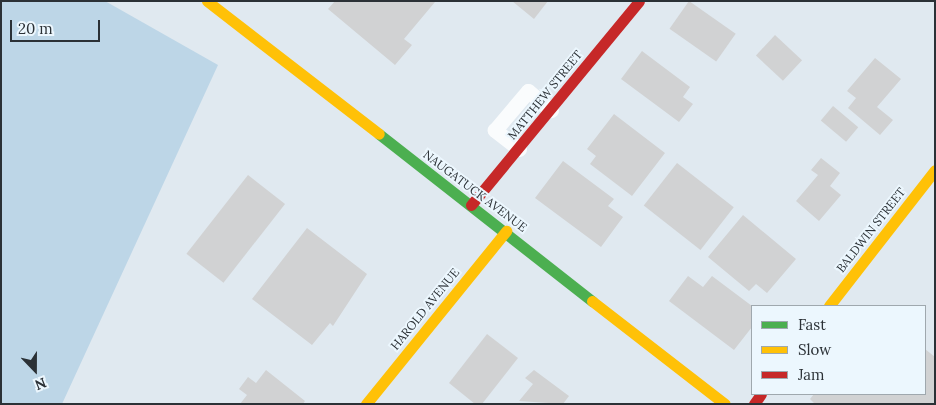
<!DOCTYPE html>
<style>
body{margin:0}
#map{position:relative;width:936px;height:405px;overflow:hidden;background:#e0e9f0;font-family:Lora,serif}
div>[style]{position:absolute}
.green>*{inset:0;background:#bdd6e7}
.building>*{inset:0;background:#d1d2d3;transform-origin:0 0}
.lane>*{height:15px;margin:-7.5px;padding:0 7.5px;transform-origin:7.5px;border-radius:7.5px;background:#fafcfd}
.fast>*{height:11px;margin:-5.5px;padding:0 5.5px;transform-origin:5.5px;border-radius:5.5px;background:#4caf50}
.slow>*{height:11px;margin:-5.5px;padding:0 5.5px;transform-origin:5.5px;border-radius:5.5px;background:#ffc107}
.jam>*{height:11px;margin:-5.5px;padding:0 5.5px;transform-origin:5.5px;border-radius:5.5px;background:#c62828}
span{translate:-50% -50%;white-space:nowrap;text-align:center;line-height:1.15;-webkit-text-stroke:4px #ecf7fe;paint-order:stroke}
.street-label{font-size:12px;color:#2b3136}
.frame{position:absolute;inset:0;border:2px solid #2b3136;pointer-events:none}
.legend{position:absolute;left:751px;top:305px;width:175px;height:90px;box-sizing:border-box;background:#ecf7fe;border:1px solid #9fa8ae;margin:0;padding:6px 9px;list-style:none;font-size:15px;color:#2b3136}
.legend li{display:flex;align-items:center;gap:10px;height:25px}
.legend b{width:25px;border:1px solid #9fa8ae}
.north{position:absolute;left:10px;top:345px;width:50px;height:50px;-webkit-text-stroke:4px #ecf7fe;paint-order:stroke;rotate:158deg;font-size:14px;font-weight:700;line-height:20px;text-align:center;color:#2b3136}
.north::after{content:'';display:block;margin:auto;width:18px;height:22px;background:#2b3136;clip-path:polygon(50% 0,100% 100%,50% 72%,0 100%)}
.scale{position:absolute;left:10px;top:20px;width:90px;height:22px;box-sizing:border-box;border:2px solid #2b3136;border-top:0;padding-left:6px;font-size:15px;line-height:18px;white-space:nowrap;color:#2b3136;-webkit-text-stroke:4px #ecf7fe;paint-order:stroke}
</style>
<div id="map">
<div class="green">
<i style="clip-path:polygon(1px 1px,105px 1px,218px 65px,62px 404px,1px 404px)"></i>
</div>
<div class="building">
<i style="clip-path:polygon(335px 1px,434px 1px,435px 2px,404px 39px,412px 45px,395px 65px,328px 9px)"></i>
<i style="clip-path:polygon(512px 1px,548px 1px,534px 19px)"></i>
<i style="left:689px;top:1px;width:57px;height:34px;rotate:35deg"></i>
<i style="left:775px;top:35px;width:37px;height:28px;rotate:43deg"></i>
<i style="clip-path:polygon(642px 51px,690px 87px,683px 97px,693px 104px,679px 122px,621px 79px)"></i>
<i style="clip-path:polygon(875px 58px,901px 79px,877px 107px,893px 120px,880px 135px,848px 108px,856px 98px,847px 91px)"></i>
<i style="left:833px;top:106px;width:33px;height:19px;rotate:40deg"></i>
<i style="clip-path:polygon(614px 114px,665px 153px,632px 196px,590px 164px,596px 156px,587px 149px)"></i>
<i style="clip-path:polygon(821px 158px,840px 173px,830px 186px,841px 195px,819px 221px,796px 201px,818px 175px,811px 170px)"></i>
<i style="clip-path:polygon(563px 161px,614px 199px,608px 206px,623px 217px,601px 247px,535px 198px)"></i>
<i style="left:677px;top:163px;width:72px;height:54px;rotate:38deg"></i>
<i style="left:248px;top:175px;width:47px;height:100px;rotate:38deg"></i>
<i style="clip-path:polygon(743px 215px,796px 259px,767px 293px,756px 284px,749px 291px,708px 257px)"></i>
<i style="clip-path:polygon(307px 228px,367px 274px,333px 326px,330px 323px,312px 345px,252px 299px)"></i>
<i style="clip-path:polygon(688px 276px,703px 287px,712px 276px,752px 306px,752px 327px,734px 350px,669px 301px)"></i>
<i style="clip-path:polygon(487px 334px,518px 358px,482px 404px,475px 404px,449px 383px)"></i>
<i style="clip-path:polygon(925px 349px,935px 357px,935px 404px,815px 404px,810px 399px,814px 394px,925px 394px)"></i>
<i style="clip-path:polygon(266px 370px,305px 401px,303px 404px,240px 404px,247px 395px,239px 389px,248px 377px,256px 383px)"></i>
<i style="clip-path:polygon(534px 370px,569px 396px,563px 404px,519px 401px,533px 384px,525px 378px)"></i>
</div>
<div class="lane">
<i style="left:519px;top:149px;width:31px;rotate:-142deg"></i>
<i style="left:495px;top:130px;width:51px;rotate:-49.8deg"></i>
<i style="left:528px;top:91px;width:30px;rotate:40deg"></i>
</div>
<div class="fast">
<i style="left:379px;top:134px;width:271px;rotate:38.1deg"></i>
</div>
<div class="slow">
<i style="left:207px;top:1px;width:217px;rotate:37.7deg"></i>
<i style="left:592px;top:301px;width:168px;rotate:37.8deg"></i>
<i style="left:829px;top:306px;width:172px;rotate:-52.1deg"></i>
<i style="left:366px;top:404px;width:223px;rotate:-51deg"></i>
</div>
<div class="jam">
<i style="left:471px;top:205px;width:264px;rotate:-50.5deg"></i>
<i style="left:754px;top:404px;width:12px;rotate:-55deg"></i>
</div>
<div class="street-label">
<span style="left:545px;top:95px;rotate:-51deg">MATTHEW STREET</span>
<span style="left:475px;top:191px;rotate:37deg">NAUGATUCK AVENUE</span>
<span style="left:871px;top:230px;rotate:-52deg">BALDWIN STREET</span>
<span style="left:425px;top:309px;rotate:-51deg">HAROLD AVENUE</span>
</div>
<div class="frame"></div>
<ul class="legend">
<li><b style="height:6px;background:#4caf50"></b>Fast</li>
<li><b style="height:6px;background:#ffc107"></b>Slow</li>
<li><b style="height:6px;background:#c62828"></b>Jam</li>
</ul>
<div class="north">N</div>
<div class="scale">20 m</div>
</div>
